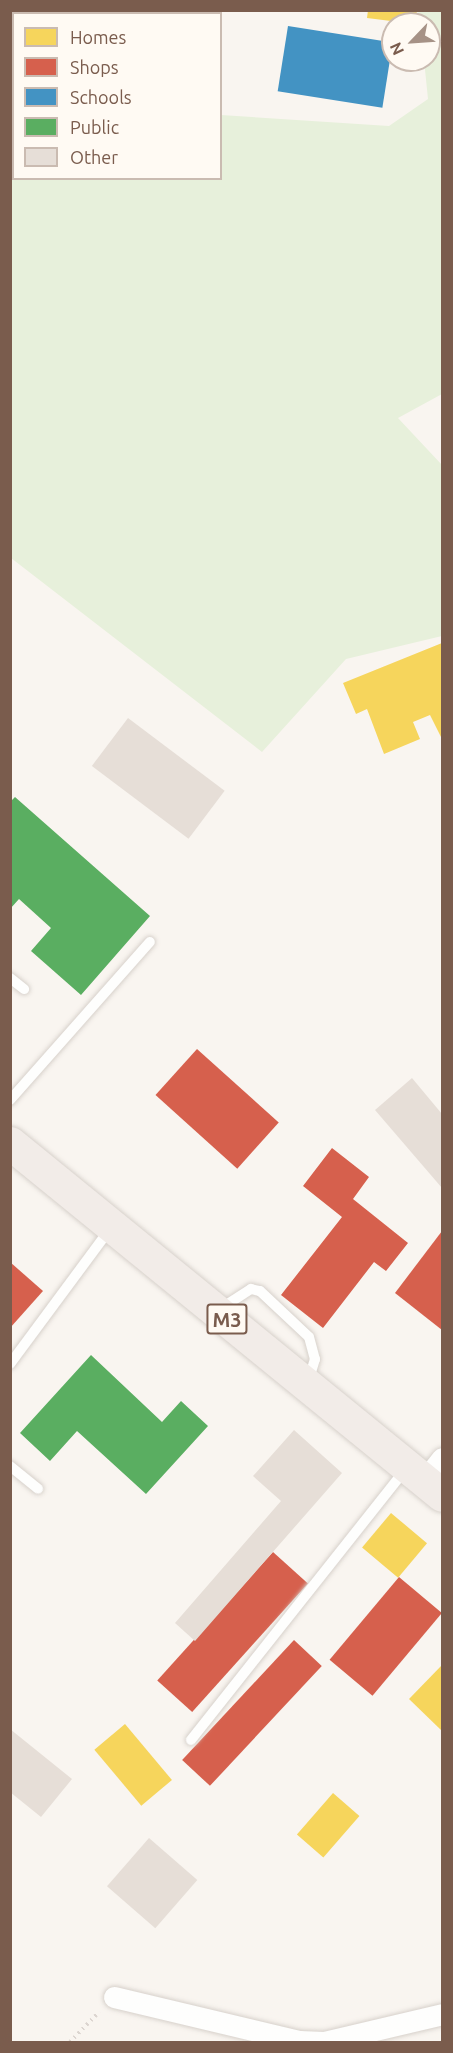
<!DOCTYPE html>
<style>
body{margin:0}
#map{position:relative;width:453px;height:2053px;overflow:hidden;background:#f9f5f0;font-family:Ubuntu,sans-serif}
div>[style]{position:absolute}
.green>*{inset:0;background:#e7f0db}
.homes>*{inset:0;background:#f6d55c;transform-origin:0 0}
.shops>*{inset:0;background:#d6604d;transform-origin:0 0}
.schools>*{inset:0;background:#4393c3;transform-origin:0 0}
.public>*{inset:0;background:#5aae61}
.building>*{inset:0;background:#e6ded7;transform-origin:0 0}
.path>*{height:4px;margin-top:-2px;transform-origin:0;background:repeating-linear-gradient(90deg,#dcd5d0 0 1.5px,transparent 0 6px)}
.roads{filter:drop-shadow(0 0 2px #d7d1cb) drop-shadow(0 0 2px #d7d1cb)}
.service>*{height:10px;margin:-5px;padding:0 5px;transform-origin:5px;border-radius:5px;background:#fefefd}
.minor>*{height:21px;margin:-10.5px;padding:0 10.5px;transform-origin:10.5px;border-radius:10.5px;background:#fefefd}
.trunk>*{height:33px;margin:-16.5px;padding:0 16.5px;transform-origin:16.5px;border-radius:16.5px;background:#f2ece8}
span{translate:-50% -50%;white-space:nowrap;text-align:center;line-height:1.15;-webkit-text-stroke:6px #fffaf3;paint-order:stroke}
.shield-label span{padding:2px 4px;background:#fffaf3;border:2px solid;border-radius:4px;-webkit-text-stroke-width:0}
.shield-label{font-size:20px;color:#7a5c4d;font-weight:700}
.frame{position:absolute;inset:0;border:12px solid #7a5c4d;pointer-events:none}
.legend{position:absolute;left:12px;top:12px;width:210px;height:168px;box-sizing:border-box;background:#fffaf3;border:2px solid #cabbb1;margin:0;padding:8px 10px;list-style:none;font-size:18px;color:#7a5c4d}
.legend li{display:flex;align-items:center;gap:12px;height:30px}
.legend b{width:30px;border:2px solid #cabbb1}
.north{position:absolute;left:381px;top:12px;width:60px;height:60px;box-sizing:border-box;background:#fffaf3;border:2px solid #cabbb1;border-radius:50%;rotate:245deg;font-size:16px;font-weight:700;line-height:24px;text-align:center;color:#7a5c4d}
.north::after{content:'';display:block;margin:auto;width:21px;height:27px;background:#a69286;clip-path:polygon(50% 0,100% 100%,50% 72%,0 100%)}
</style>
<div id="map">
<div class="green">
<i style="clip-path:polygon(10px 11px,222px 11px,221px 16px,14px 14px,14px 178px,220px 178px,221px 115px,389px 126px,428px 99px,424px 60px,429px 60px,429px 24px,420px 24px,418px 11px,442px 11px,442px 394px,398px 418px,442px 465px,442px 636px,346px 659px,262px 752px,11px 558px)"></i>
</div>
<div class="homes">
<i style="clip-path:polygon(368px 10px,417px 10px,415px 24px,367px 18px)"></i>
<i style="clip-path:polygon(442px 643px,442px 739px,430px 715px,413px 722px,420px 739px,384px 754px,367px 709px,356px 714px,343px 683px)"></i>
<i style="left:391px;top:1513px;width:47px;height:45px;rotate:40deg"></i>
<i style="clip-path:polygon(442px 1665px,442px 1731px,409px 1699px)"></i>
<i style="left:125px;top:1724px;width:73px;height:40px;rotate:50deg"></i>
<i style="left:333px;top:1793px;width:35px;height:55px;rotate:41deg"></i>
</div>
<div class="shops">
<i style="left:197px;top:1049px;width:110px;height:62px;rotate:42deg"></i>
<i style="clip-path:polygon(332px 1148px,369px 1177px,353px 1199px,408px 1243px,386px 1271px,374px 1262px,323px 1328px,281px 1295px,342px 1217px,303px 1186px)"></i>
<i style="clip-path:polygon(442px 1231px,442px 1330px,395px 1293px)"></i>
<i style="clip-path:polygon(10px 1262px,43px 1291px,10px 1328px)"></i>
<i style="left:273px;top:1552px;width:47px;height:173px;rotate:42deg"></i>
<i style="left:399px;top:1577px;width:56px;height:108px;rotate:40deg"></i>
<i style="left:294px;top:1640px;width:38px;height:164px;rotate:43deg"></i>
</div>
<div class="schools">
<i style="left:288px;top:26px;width:106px;height:66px;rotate:9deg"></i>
</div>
<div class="public">
<i style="clip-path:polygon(15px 797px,150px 916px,81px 995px,31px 951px,51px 928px,19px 899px,10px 909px,10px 802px)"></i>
<i style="clip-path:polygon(91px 1355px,162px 1422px,181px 1401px,208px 1426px,146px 1494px,77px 1431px,50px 1461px,20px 1433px)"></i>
</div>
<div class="building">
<i style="left:128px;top:718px;width:121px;height:60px;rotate:37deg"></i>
<i style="clip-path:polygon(412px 1078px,442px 1114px,442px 1188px,375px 1110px)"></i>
<i style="clip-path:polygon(294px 1430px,342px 1473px,195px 1641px,175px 1623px,281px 1501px,253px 1476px)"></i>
<i style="clip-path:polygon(10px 1729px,72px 1779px,41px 1817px,10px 1792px)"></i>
<i style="left:149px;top:1838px;width:64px;height:64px;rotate:41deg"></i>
</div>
<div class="path">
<i style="left:70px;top:2042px;width:42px;rotate:-46deg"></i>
</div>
<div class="roads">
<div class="service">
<i style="left:10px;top:978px;width:18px;rotate:38deg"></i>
<i style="left:10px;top:1100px;width:211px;rotate:-48.5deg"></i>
<i style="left:220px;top:1309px;width:37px;rotate:-33deg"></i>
<i style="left:251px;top:1289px;width:9px;rotate:13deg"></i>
<i style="left:260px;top:1291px;width:67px;rotate:43.2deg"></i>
<i style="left:309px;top:1337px;width:23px;rotate:75deg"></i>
<i style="left:315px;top:1359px;width:21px;rotate:107deg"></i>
<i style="left:10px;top:1364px;width:167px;rotate:-53.5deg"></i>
<i style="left:10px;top:1466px;width:36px;rotate:39deg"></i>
<i style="left:191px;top:1740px;width:345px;rotate:-51.6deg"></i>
</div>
<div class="minor">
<i style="left:424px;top:1481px;width:29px;rotate:-52deg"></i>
<i style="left:114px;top:1997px;width:190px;rotate:13.4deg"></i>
<i style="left:299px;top:2041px;width:25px;rotate:2deg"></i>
<i style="left:324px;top:2042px;width:121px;rotate:-13.3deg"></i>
</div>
<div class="trunk">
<i style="left:10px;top:1143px;width:557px;rotate:39.17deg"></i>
</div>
</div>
<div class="shield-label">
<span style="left:227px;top:1319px">M3</span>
</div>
<div class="frame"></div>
<ul class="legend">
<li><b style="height:16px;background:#f6d55c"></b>Homes</li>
<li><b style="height:16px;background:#d6604d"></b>Shops</li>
<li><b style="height:16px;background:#4393c3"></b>Schools</li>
<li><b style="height:16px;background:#5aae61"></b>Public</li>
<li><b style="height:16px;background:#e6ded7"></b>Other</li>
</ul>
<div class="north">N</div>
</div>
